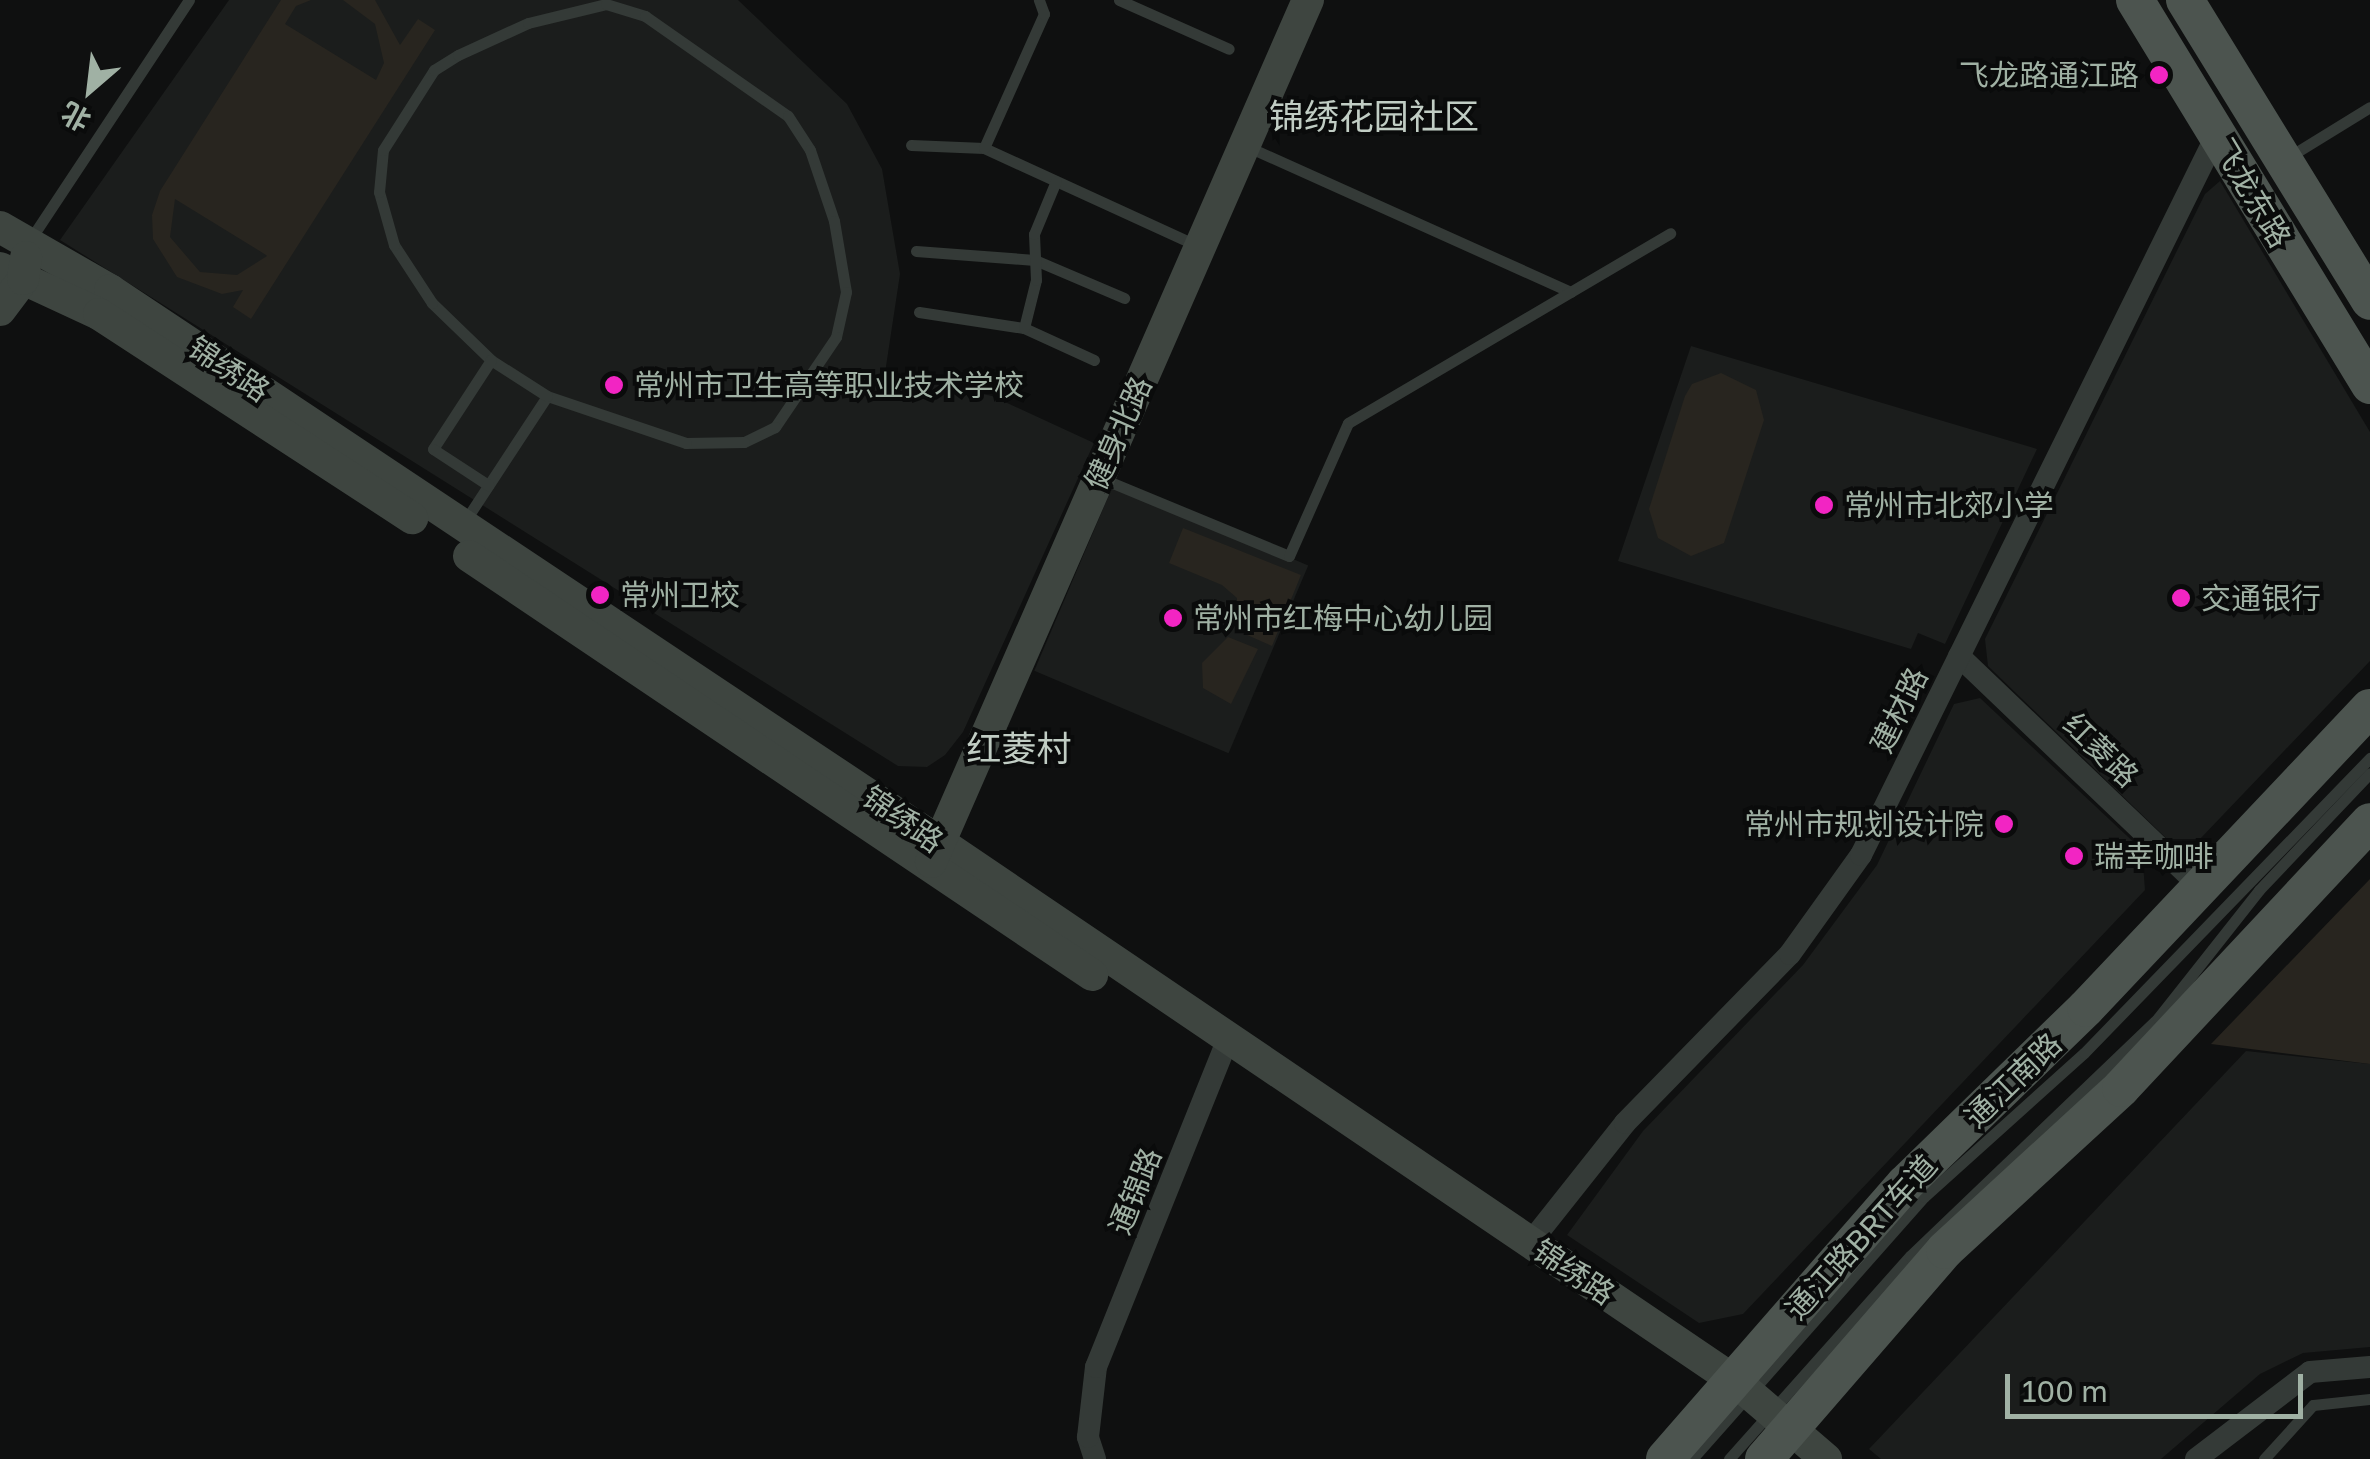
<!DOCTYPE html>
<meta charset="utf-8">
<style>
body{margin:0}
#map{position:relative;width:2370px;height:1459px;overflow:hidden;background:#0f1010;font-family:"Golos Text","Noto Sans SC",sans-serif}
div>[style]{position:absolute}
.built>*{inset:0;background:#1b1d1c;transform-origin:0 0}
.green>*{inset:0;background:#28251f}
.lane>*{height:11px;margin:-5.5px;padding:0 5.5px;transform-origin:5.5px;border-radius:5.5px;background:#343a37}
.street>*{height:22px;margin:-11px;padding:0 11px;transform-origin:11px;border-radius:11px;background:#343a37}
.secondary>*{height:32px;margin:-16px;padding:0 16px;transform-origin:16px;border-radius:16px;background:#3e4540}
.primary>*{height:38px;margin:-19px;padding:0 19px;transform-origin:19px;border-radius:19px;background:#4c544f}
.dots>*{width:28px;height:28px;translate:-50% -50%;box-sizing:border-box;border:5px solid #0a0b0b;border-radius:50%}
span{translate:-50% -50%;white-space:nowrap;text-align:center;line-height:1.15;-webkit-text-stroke:8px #0a0b0b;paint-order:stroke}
.poi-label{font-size:30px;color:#a0b1a4}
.right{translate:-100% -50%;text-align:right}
.left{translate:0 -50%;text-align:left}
.street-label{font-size:30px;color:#a0b1a4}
.quarter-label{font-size:35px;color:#c1cdc4}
.north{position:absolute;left:40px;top:40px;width:100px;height:100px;-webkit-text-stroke:8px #0a0b0b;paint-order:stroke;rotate:208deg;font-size:28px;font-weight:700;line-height:40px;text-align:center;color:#a0b1a4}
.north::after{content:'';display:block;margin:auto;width:35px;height:45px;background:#a0b1a4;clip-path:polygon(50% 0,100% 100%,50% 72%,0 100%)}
.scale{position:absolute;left:2005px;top:1374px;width:298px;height:45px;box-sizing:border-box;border:5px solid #a0b1a4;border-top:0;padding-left:12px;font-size:30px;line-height:35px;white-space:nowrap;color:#a0b1a4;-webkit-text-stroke:8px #0a0b0b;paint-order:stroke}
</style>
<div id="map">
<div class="built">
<i style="clip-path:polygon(229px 0,738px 0,847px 104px,882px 169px,900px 274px,885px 373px,992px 396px,1094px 443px,963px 732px,945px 755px,927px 767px,898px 766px,60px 240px)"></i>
<i style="clip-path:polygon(2220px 181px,2370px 432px,2370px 661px,2200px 839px,2167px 839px,1988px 666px,1985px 639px,2205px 194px)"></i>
<i style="clip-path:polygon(1691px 346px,2037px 449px,1945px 644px,1918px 633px,1911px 649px,1618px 561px)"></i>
<i style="left:1114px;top:483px;width:211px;height:204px;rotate:23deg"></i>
<i style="clip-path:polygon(1980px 698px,2142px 850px,2145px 890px,1743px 1314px,1699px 1323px,1567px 1235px,1643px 1131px,1803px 965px,1877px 865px,1954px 704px)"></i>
<i style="clip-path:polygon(2246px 1051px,2370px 1064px,2370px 1347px,2303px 1353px,2260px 1374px,2161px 1459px,1881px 1459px,1869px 1449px)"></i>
</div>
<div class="green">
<i style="clip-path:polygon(evenodd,281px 0,311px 0,296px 6px,285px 24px,376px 80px,384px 63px,375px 24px,343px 0,375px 0,400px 45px,418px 19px,435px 30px,251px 319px,233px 307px,243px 290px,222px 294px,177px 277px,153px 239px,152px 215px,160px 191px,281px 0,175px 199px,266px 255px,267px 256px,237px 275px,200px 272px,170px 237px,175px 199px)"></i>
<i style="clip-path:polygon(1721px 373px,1756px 390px,1764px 420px,1724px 543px,1691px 556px,1658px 538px,1649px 509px,1685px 396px,1692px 384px)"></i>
<i style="clip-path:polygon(1183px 528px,1301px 575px,1272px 646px,1236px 630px,1237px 598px,1222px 585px,1169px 563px)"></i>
<i style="clip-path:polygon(1228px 637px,1258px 649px,1231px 704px,1203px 688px,1202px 663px)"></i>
<i style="clip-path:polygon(2370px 879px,2370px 1064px,2211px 1044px)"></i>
</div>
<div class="lane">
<i style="left:1119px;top:0;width:120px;rotate:24deg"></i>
<i style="left:911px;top:145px;width:73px;rotate:2.4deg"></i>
<i style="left:984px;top:148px;width:233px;rotate:24.6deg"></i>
<i style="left:1246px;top:146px;width:356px;rotate:24.2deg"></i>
<i style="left:984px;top:148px;width:147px;rotate:-65.9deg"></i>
<i style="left:1044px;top:14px;width:15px;rotate:-110deg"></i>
<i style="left:2287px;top:158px;width:97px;rotate:-31.6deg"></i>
<i style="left:30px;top:240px;width:288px;rotate:-56.5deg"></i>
<i style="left:916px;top:251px;width:119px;rotate:4.3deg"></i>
<i style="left:1035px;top:260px;width:97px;rotate:23.1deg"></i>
<i style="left:919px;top:312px;width:106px;rotate:8.7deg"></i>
<i style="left:1024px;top:328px;width:77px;rotate:24.6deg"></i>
<i style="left:1024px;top:328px;width:49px;rotate:-76deg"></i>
<i style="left:1036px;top:280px;width:46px;rotate:-92.5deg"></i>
<i style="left:1034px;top:234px;width:57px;rotate:-67.5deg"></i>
<i style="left:491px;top:360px;width:82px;rotate:-136deg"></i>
<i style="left:432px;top:303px;width:69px;rotate:-123.2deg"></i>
<i style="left:394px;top:245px;width:55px;rotate:-105.8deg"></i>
<i style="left:379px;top:192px;width:42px;rotate:-84.6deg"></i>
<i style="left:383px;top:150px;width:95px;rotate:-57.5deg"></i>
<i style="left:434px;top:70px;width:28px;rotate:-32deg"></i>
<i style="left:458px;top:55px;width:77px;rotate:-24.6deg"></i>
<i style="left:528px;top:23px;width:80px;rotate:-13.7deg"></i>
<i style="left:606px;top:4px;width:41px;rotate:17.1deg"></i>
<i style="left:645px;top:16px;width:174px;rotate:35deg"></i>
<i style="left:788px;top:116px;width:40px;rotate:57.1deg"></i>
<i style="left:810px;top:150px;width:75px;rotate:71.3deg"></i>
<i style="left:834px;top:221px;width:72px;rotate:80.4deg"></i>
<i style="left:846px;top:292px;width:46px;rotate:102.5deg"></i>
<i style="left:836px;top:337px;width:109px;rotate:124.1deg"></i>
<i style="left:775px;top:427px;width:34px;rotate:154deg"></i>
<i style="left:744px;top:442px;width:58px;rotate:179deg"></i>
<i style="left:686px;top:443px;width:147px;rotate:-161.3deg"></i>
<i style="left:1103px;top:479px;width:201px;rotate:22.5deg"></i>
<i style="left:1289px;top:556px;width:145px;rotate:-66.1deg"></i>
<i style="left:1348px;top:423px;width:374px;rotate:-30.5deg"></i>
<i style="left:465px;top:521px;width:149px;rotate:-56.7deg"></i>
<i style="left:547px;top:396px;width:67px;rotate:-147.3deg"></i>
<i style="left:491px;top:360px;width:106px;rotate:123.1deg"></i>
<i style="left:433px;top:449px;width:66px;rotate:33.2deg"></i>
<i style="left:1692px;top:1459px;width:350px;rotate:-48.5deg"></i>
<i style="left:1924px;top:1197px;width:215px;rotate:-42deg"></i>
<i style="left:2084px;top:1053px;width:411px;rotate:-45.9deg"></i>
<i style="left:1729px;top:1459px;width:272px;rotate:-48.3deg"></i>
<i style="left:1910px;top:1256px;width:344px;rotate:-43.8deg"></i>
<i style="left:2158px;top:1018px;width:163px;rotate:-51.7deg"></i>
<i style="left:2259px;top:890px;width:161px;rotate:-46.5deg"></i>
<i style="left:2264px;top:1459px;width:73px;rotate:-47.8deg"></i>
<i style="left:2313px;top:1405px;width:57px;rotate:-6deg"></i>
</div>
<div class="street">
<i style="left:1959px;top:656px;width:335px;rotate:43.7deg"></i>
<i style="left:1530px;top:1243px;width:153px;rotate:-51.6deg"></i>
<i style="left:1625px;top:1123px;width:236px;rotate:-45.7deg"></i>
<i style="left:1790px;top:954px;width:122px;rotate:-54.4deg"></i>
<i style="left:1861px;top:855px;width:804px;rotate:-63.72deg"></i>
<i style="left:1095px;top:1459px;width:23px;rotate:-108deg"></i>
<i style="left:1088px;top:1437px;width:70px;rotate:-83.5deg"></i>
<i style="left:1096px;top:1367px;width:354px;rotate:-68.1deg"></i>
<i style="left:2196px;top:1459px;width:143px;rotate:-37.3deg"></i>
<i style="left:2310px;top:1372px;width:60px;rotate:-4.8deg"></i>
</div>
<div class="secondary">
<i style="left:0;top:227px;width:127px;rotate:29.8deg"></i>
<i style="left:110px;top:290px;width:977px;rotate:33.64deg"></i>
<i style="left:923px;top:831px;width:981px;rotate:34.11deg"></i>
<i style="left:1735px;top:1381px;width:120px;rotate:40.6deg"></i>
<i style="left:0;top:268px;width:109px;rotate:24.9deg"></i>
<i style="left:99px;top:314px;width:374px;rotate:33.1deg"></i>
<i style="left:0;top:310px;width:39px;rotate:-53deg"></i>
<i style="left:23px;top:279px;width:22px;rotate:-82deg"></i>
<i style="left:469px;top:556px;width:751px;rotate:33.92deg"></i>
<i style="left:931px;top:862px;width:941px;rotate:-66.38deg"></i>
</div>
<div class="primary">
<i style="left:2135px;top:0;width:451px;rotate:58.6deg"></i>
<i style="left:2185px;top:0;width:353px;rotate:58.4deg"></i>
<i style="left:1665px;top:1459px;width:365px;rotate:-48.9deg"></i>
<i style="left:1905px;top:1184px;width:252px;rotate:-44.2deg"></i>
<i style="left:2086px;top:1008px;width:413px;rotate:-46.6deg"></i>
<i style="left:1764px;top:1459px;width:276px;rotate:-49.1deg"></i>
<i style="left:1945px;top:1250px;width:239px;rotate:-42.6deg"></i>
<i style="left:2121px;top:1088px;width:364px;rotate:-46.9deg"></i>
</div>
<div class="dots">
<i style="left:2159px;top:75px;background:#f225c3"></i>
<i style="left:614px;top:385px;background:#f225c3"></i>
<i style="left:1824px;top:505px;background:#f225c3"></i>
<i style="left:600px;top:595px;background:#f225c3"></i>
<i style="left:2181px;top:598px;background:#f225c3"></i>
<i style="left:1173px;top:618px;background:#f225c3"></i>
<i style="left:2004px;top:824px;background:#f225c3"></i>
<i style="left:2074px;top:856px;background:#f225c3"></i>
</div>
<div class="poi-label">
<span class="right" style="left:2139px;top:75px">飞龙路通江路</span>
<span class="left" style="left:634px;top:385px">常州市卫生高等职业技术学校</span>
<span class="left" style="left:1844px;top:505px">常州市北郊小学</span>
<span class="left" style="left:620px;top:595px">常州卫校</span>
<span class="left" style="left:2201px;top:598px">交通银行</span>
<span class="left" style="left:1193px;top:618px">常州市红梅中心幼儿园</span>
<span class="right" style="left:1984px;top:824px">常州市规划设计院</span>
<span class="left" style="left:2094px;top:856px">瑞幸咖啡</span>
</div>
<div class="street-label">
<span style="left:2252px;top:193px;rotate:59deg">飞龙东路</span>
<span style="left:229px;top:369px;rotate:34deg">锦绣路</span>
<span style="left:1118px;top:433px;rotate:-66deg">健身北路</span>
<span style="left:1899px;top:710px;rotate:-64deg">建材路</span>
<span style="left:2101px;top:750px;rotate:44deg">红菱路</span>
<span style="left:903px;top:819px;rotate:35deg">锦绣路</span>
<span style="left:2013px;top:1080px;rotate:-44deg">通江南路</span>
<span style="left:1135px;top:1191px;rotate:-68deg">通锦路</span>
<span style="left:1861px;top:1237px;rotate:-48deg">通江路BRT车道</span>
<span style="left:1574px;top:1272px;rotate:34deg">锦绣路</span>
</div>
<div class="quarter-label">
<span style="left:1374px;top:116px">锦绣花园社区</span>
<span style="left:1019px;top:748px">红菱村</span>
</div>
<div class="north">北</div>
<div class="scale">100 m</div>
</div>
